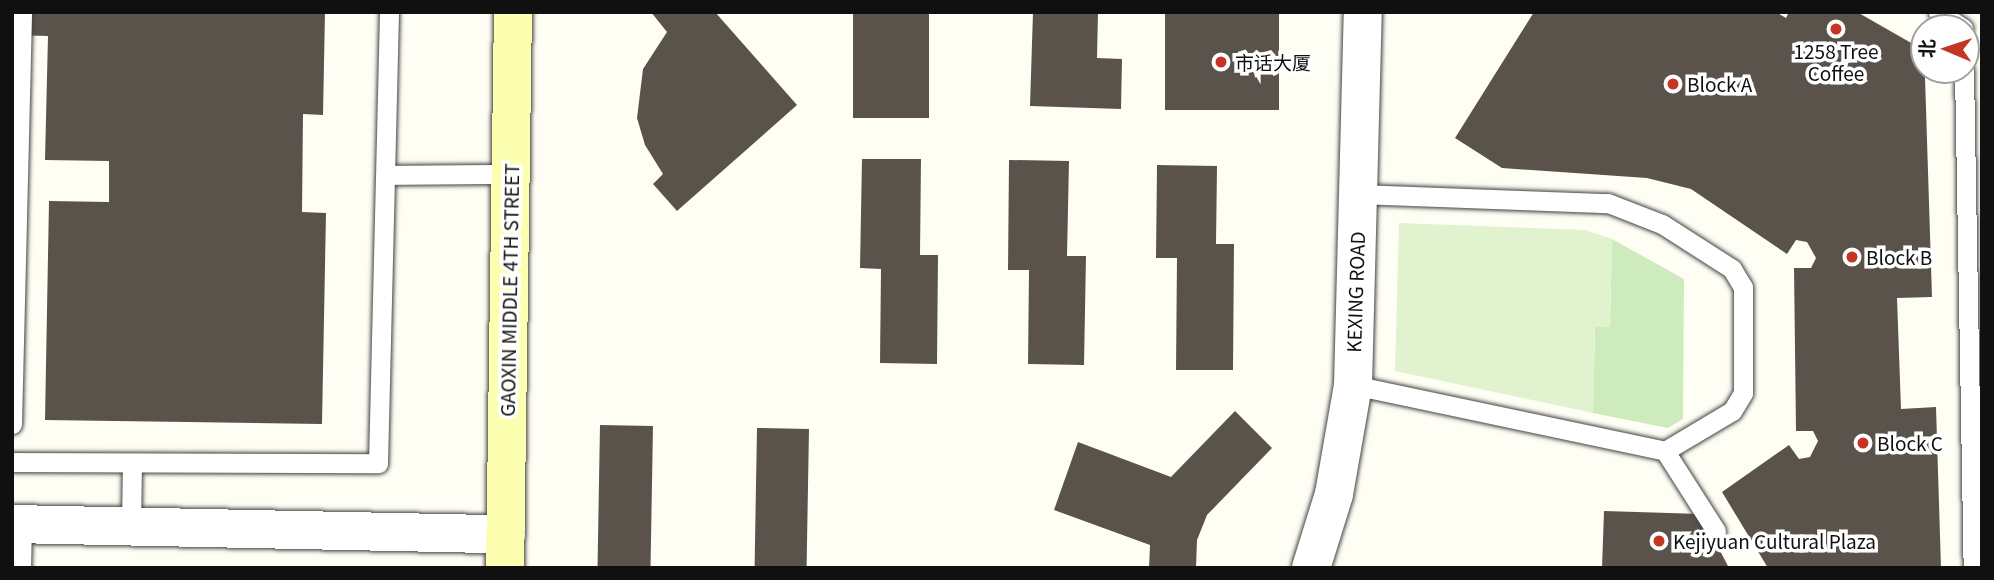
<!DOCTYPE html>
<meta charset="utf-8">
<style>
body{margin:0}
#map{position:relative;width:1994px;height:580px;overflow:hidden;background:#fffef4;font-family:Georgia,"Noto Sans SC",serif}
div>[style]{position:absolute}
.green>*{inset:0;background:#cdebbc}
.pitch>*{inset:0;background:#e0f2ce}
.building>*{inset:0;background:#59534c;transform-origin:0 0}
.roads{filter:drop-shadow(0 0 2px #434343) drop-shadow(0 0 2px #434343)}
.service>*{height:19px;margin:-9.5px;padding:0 9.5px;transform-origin:9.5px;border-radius:9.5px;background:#fff}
.minor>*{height:38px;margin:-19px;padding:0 19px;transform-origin:19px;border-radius:19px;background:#fff}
.secondary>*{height:38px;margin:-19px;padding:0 19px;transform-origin:19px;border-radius:19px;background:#fcffaf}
.dots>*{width:19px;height:19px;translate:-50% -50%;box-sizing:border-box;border:4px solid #fff;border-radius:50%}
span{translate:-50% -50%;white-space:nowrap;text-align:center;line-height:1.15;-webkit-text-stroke:7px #fff;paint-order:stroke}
.poi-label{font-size:19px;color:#101010}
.left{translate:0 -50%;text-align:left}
.street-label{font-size:19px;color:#101010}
.frame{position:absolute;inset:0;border:14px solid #101010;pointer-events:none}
.north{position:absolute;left:1910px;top:14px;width:70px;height:70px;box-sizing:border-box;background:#fff;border:2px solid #9f9f9f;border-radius:50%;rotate:272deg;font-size:19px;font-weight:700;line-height:28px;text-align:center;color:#101010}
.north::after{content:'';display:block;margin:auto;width:24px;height:32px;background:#c43524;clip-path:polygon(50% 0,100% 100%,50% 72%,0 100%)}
</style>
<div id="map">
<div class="green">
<i style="clip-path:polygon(1612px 239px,1684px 279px,1683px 419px,1668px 428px,1593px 413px,1595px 327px,1610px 327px)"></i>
</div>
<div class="pitch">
<i style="clip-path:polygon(1399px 223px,1585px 230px,1612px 239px,1610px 327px,1595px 327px,1593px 413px,1395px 371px)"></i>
</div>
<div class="building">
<i style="clip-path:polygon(12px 12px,325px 12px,323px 115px,303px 114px,302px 212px,326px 213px,322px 424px,45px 420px,49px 201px,109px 202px,109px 161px,45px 160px,48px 36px,12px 35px)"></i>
<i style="clip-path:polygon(651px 12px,715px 12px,797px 105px,677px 211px,653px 184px,663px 174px,645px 145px,637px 118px,643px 69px,667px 32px)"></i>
<i style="left:853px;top:12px;width:76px;height:106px"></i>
<i style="clip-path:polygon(1033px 12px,1098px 12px,1097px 58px,1122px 59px,1121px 109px,1030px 106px)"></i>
<i style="left:1165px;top:12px;width:114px;height:98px"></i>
<i style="clip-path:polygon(1534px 12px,1776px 12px,1786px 18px,1789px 12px,1857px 12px,1913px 44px,1920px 53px,1925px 77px,1932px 297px,1897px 298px,1901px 409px,1936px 407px,1941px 568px,1768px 568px,1722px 492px,1789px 445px,1799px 459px,1810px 457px,1818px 441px,1813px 431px,1796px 431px,1794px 268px,1811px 268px,1816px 258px,1807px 242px,1796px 240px,1787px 254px,1691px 189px,1647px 178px,1502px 168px,1455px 138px)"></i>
<i style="clip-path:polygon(862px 159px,921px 159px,920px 255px,938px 255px,937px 364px,880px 363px,881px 269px,860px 268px)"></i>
<i style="clip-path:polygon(1009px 160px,1069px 161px,1067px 256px,1086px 256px,1084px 365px,1028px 364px,1029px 270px,1008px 270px)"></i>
<i style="clip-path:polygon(1157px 165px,1217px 166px,1216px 244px,1234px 244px,1233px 370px,1176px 370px,1177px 258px,1156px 258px)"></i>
<i style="clip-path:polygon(1235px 411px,1272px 448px,1207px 515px,1197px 540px,1196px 568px,1149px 568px,1150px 545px,1054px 510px,1078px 442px,1171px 477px)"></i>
<i style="left:600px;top:425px;width:53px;height:143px;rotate:1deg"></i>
<i style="left:757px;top:428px;width:52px;height:140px;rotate:1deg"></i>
<i style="clip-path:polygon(1604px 511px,1701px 514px,1729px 568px,1602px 568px)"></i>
</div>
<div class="roads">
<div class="service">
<i style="left:1938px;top:12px;width:30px;rotate:33deg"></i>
<i style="left:1964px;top:70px;width:498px;rotate:89deg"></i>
<i style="left:386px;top:175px;width:125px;rotate:-0.5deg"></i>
<i style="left:1358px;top:194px;width:250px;rotate:2.1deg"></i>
<i style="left:1608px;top:203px;width:58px;rotate:21.3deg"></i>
<i style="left:1662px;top:224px;width:83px;rotate:32.7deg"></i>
<i style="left:1732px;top:269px;width:21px;rotate:59deg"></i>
<i style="left:1743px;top:287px;width:106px;rotate:90deg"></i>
<i style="left:1743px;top:393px;width:21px;rotate:121deg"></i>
<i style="left:1732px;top:411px;width:78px;rotate:149.2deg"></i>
<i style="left:1353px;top:385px;width:319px;rotate:11.9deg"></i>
<i style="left:1665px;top:451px;width:95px;rotate:57.5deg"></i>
<i style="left:12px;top:424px;width:412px;rotate:-88.6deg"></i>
<i style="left:12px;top:462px;width:366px;rotate:0.2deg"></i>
<i style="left:378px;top:463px;width:451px;rotate:-88.6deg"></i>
<i style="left:131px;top:526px;width:63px;rotate:-89.1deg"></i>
<i style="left:21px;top:568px;width:44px;rotate:-88.7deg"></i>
</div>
<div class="minor">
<i style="left:12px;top:524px;width:494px;rotate:1.2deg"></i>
<i style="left:1311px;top:568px;width:77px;rotate:-72.7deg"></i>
<i style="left:1334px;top:494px;width:111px;rotate:-80.1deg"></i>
<i style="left:1353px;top:385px;width:373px;rotate:-88.5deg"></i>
</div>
<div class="secondary">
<i style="left:505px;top:568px;width:556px;rotate:-89.18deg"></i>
</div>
</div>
<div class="dots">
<i style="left:1836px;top:29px;background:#c43524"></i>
<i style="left:1221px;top:62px;background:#c43524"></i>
<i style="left:1673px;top:84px;background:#c43524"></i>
<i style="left:1852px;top:257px;background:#c43524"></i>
<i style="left:1863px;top:443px;background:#c43524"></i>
<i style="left:1659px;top:541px;background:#c43524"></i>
</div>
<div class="poi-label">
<span style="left:1836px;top:62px">1258 Tree<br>Coffee</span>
<span class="left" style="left:1235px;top:62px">市话大厦</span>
<span class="left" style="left:1687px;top:84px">Block A</span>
<span class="left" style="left:1866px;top:257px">Block B</span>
<span class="left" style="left:1877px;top:443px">Block C</span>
<span class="left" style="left:1673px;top:541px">Kejiyuan Cultural Plaza</span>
</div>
<div class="street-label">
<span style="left:509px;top:290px;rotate:-89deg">GAOXIN MIDDLE 4TH STREET</span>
<span style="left:1355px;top:292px;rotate:-88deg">KEXING ROAD</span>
</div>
<div class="frame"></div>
<div class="north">北</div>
</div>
